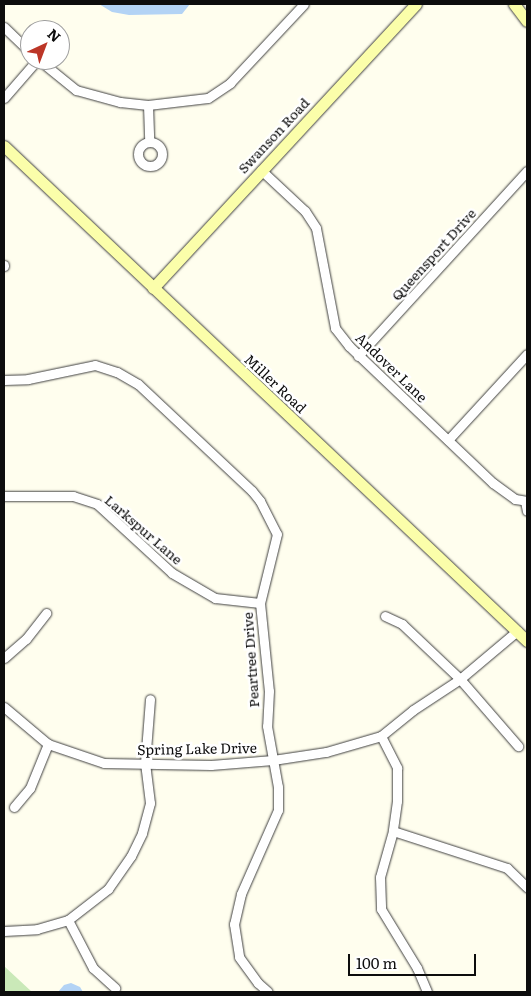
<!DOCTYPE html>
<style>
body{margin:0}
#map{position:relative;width:531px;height:996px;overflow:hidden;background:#fffeee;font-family:Literata,serif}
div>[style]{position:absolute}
.green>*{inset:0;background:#cae9b8}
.water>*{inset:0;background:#b3d3f5}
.roads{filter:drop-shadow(0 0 1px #404040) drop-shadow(0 0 1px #404040)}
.street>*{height:9px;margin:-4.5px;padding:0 4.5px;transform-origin:4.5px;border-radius:4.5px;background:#fff}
.street>.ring{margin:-4.5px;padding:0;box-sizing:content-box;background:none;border:9px solid #fff;border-radius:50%}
.secondary>*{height:11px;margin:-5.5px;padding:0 5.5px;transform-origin:5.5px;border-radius:5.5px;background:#fbfeaa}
span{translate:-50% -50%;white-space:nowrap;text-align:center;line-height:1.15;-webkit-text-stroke:5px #fff;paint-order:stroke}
.street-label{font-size:14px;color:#0d0d0d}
.frame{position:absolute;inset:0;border:5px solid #0d0d0d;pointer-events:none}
.north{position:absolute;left:20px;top:20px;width:50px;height:50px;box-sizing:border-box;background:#fff;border:1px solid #9e9e9e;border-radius:50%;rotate:43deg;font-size:14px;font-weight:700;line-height:20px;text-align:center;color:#0d0d0d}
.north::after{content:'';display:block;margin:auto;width:18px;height:22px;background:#bc3627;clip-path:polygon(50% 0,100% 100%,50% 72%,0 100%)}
.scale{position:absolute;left:348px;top:954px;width:128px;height:22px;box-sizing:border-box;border:2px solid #0d0d0d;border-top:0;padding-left:6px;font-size:15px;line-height:18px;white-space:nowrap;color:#0d0d0d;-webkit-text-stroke:4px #fff;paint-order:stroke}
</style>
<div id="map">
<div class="green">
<i style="clip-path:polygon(4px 966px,32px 992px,4px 992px)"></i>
</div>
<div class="water">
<i style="clip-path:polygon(99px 4px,190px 4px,182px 14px,129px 15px,112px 12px)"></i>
<i style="clip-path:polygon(71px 983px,80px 987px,83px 992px,58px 992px,64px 985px)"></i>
</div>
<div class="roads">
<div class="street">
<i style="left:4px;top:27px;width:36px;rotate:44deg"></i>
<i style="left:39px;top:60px;width:48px;rotate:39deg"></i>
<i style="left:76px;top:90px;width:46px;rotate:15.3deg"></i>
<i style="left:120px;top:102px;width:28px;rotate:6deg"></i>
<i style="left:148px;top:105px;width:60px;rotate:-6.7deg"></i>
<i style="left:208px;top:98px;width:27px;rotate:-34deg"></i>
<i style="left:230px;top:83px;width:108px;rotate:-46.9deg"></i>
<i style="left:4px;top:98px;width:50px;rotate:-49deg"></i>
<i style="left:148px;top:105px;width:37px;rotate:88deg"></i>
<i class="ring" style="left:138px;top:142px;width:15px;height:15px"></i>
<i style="left:261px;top:170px;width:60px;rotate:43deg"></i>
<i style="left:305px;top:211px;width:20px;rotate:57deg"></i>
<i style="left:316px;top:228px;width:102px;rotate:79.2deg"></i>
<i style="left:335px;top:328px;width:23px;rotate:52deg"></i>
<i style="left:349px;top:346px;width:199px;rotate:43.6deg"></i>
<i style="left:493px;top:483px;width:27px;rotate:36deg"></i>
<i style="left:515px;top:499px;width:12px;rotate:9deg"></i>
<i style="left:4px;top:265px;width:1px;rotate:90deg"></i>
<i style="left:358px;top:356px;width:251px;rotate:-47.6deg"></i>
<i style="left:4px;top:380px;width:24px;rotate:-2deg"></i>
<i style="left:28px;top:379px;width:68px;rotate:-11.8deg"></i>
<i style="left:95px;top:365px;width:23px;rotate:18deg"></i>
<i style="left:117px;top:372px;width:24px;rotate:30deg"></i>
<i style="left:138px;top:384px;width:156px;rotate:43.2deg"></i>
<i style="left:252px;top:491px;width:13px;rotate:51deg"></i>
<i style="left:260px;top:501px;width:37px;rotate:63deg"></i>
<i style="left:277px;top:534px;width:71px;rotate:103.8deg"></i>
<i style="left:260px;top:603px;width:88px;rotate:84.2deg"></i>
<i style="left:269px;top:691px;width:35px;rotate:93deg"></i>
<i style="left:267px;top:726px;width:62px;rotate:79.8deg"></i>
<i style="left:278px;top:787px;width:23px;rotate:90deg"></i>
<i style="left:278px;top:810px;width:92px;rotate:113.8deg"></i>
<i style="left:241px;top:894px;width:31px;rotate:103deg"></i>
<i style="left:234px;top:924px;width:33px;rotate:81deg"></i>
<i style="left:239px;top:957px;width:32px;rotate:54deg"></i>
<i style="left:258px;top:983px;width:13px;rotate:42deg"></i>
<i style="left:448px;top:440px;width:117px;rotate:-47.4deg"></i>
<i style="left:4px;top:496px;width:69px"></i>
<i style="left:73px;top:496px;width:25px;rotate:18deg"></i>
<i style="left:97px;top:504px;width:102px;rotate:42.6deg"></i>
<i style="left:172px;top:573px;width:50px;rotate:30.2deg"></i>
<i style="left:215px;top:598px;width:45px;rotate:6.3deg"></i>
<i style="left:525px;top:501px;width:10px;rotate:79deg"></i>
<i style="left:385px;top:616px;width:19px;rotate:25deg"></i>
<i style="left:402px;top:624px;width:80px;rotate:43.5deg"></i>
<i style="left:460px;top:679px;width:89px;rotate:49.1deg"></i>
<i style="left:4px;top:658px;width:29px;rotate:-41deg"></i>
<i style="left:26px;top:639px;width:33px;rotate:-52deg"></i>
<i style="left:4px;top:707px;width:57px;rotate:40.1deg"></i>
<i style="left:48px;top:744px;width:59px;rotate:18.7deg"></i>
<i style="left:104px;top:763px;width:107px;rotate:1.1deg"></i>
<i style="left:211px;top:765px;width:62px;rotate:-4.6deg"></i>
<i style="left:273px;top:760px;width:54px;rotate:-8.6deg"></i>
<i style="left:326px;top:752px;width:57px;rotate:-16.2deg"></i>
<i style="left:381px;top:736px;width:41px;rotate:-39.1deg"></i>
<i style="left:413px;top:710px;width:56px;rotate:-33.4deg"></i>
<i style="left:460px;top:679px;width:75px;rotate:-40.1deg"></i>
<i style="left:381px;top:736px;width:36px;rotate:63deg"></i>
<i style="left:397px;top:768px;width:33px;rotate:90deg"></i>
<i style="left:397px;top:801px;width:30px;rotate:98deg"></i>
<i style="left:393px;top:831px;width:48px;rotate:105.8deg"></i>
<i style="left:380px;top:877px;width:32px;rotate:88deg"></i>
<i style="left:381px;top:909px;width:69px;rotate:58.6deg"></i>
<i style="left:417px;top:968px;width:26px;rotate:67deg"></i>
<i style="left:14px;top:807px;width:25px;rotate:-50deg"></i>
<i style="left:30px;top:788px;width:48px;rotate:-67.8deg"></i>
<i style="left:393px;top:831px;width:120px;rotate:18deg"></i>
<i style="left:507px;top:868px;width:28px;rotate:44deg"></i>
<i style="left:68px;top:920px;width:54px;rotate:62.5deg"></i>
<i style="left:93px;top:968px;width:30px;rotate:42deg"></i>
<i style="left:4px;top:931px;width:33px;rotate:-3deg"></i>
<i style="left:37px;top:929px;width:32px;rotate:-16deg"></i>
<i style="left:68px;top:920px;width:51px;rotate:-37.8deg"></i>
<i style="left:108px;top:889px;width:40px;rotate:-55.1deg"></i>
<i style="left:131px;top:856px;width:25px;rotate:-64deg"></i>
<i style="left:142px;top:833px;width:31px;rotate:-75deg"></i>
<i style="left:150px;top:803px;width:40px;rotate:-97.1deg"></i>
<i style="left:145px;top:763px;width:64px;rotate:-85.5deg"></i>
</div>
<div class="secondary">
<i style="left:514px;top:4px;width:21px;rotate:53deg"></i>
<i style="left:4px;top:146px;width:720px;rotate:43.42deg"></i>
<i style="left:153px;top:288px;width:387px;rotate:-47.2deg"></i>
</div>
</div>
<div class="street-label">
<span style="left:273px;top:135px;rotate:-47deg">Swanson Road</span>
<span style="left:433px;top:254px;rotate:-48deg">Queensport Drive</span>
<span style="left:392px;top:367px;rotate:44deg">Andover Lane</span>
<span style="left:276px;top:383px;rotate:43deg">Miller Road</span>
<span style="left:144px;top:529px;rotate:41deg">Larkspur Lane</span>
<span style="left:250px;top:660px;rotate:-94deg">Peartree Drive</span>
<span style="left:197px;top:748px;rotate:-1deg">Spring Lake Drive</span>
</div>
<div class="frame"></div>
<div class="north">N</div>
<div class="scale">100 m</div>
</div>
